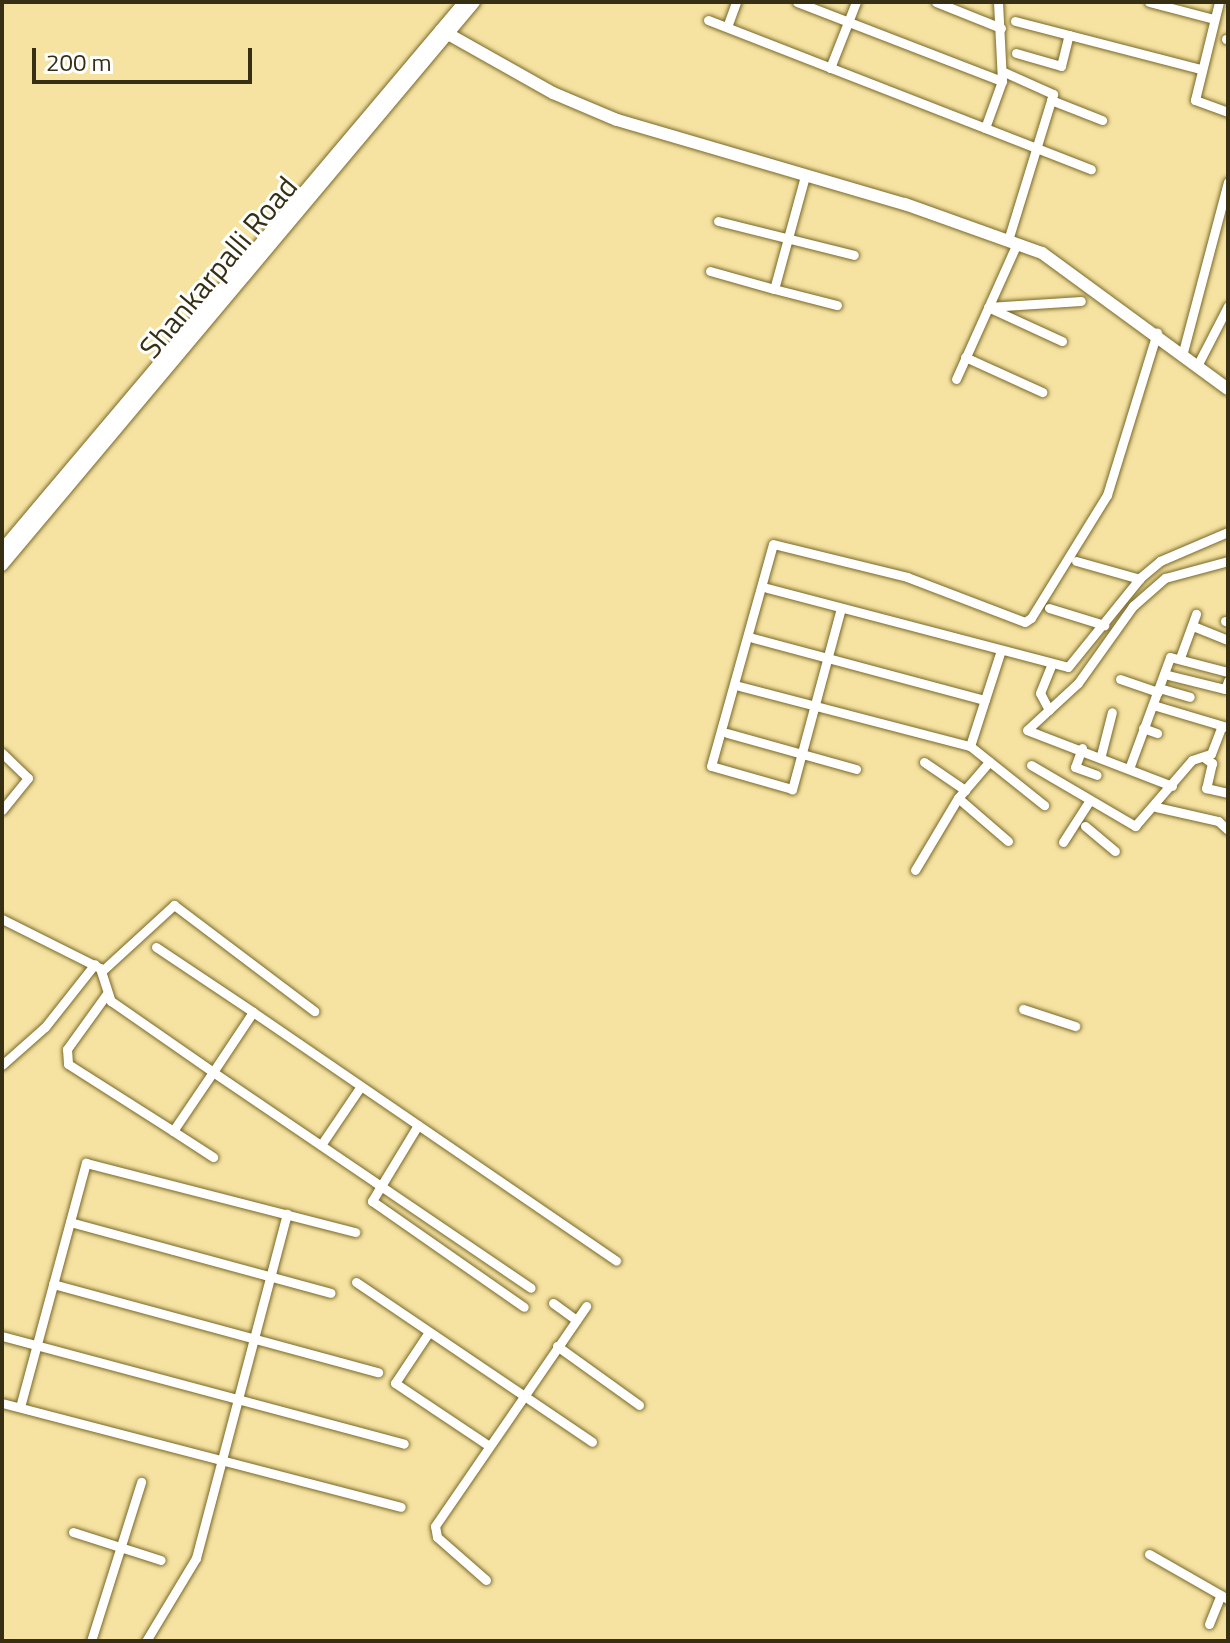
<!DOCTYPE html>
<style>
body{margin:0}
#map{position:relative;width:1230px;height:1643px;overflow:hidden;background:#f6e3a2;font-family:"Titillium Web",sans-serif}
div>[style]{position:absolute}
.roads{filter:drop-shadow(0 0 2px #796828) drop-shadow(0 0 2px #796828)}
.minor>*{height:9px;margin:-4.5px;padding:0 4.5px;transform-origin:4.5px;border-radius:4.5px;background:#fff}
.major>*{height:12px;margin:-6px;padding:0 6px;transform-origin:6px;border-radius:6px;background:#fff}
span{translate:-50% -50%;white-space:nowrap;text-align:center;line-height:1.15;-webkit-text-stroke:6px #fff;paint-order:stroke}
.street-label{font-size:30px;color:#362f14}
.frame{position:absolute;inset:0;border:4px solid #362f14;pointer-events:none}
.scale{position:absolute;left:32px;top:48px;width:220px;height:36px;box-sizing:border-box;border:4px solid #362f14;border-top:0;padding-left:10px;font-size:24px;line-height:28px;white-space:nowrap;color:#362f14;-webkit-text-stroke:6px #fff;paint-order:stroke}
</style>
<div id="map">
<div class="roads">
<div class="minor">
<i style="left:797px;top:2px;width:220px;rotate:21.1deg"></i>
<i style="left:1002px;top:81px;width:79px;rotate:-92.9deg"></i>
<i style="left:936px;top:2px;width:70px;rotate:21.8deg"></i>
<i style="left:1149px;top:2px;width:67px;rotate:14.7deg"></i>
<i style="left:1219px;top:2px;width:101px;rotate:103.8deg"></i>
<i style="left:1195px;top:100px;width:35px;rotate:20deg"></i>
<i style="left:708px;top:20px;width:411px;rotate:21.3deg"></i>
<i style="left:1015px;top:21px;width:192px;rotate:14.5deg"></i>
<i style="left:727px;top:27px;width:27px;rotate:-70deg"></i>
<i style="left:1226px;top:39px;width:2px"></i>
<i style="left:1016px;top:53px;width:47px;rotate:16.1deg"></i>
<i style="left:1061px;top:66px;width:32px;rotate:-76deg"></i>
<i style="left:830px;top:68px;width:71px;rotate:-68.5deg"></i>
<i style="left:1004px;top:72px;width:54px;rotate:24.2deg"></i>
<i style="left:1053px;top:94px;width:153px;rotate:107.1deg"></i>
<i style="left:1051px;top:100px;width:55px;rotate:21.4deg"></i>
<i style="left:985px;top:128px;width:50px;rotate:-70.1deg"></i>
<i style="left:805px;top:176px;width:117px;rotate:105.3deg"></i>
<i style="left:774px;top:289px;width:65px;rotate:14.3deg"></i>
<i style="left:718px;top:221px;width:140px;rotate:14deg"></i>
<i style="left:710px;top:271px;width:66px;rotate:15.7deg"></i>
<i style="left:988px;top:307px;width:93px;rotate:-3.7deg"></i>
<i style="left:992px;top:309px;width:77px;rotate:24.6deg"></i>
<i style="left:1183px;top:352px;width:176px;rotate:-75.2deg"></i>
<i style="left:965px;top:357px;width:85px;rotate:24.4deg"></i>
<i style="left:1198px;top:364px;width:65px;rotate:-62.7deg"></i>
<i style="left:956px;top:379px;width:149px;rotate:-65.8deg"></i>
<i style="left:1076px;top:561px;width:66px;rotate:15.7deg"></i>
<i style="left:767px;top:588px;width:311px;rotate:14.7deg"></i>
<i style="left:1068px;top:667px;width:116px;rotate:-51deg"></i>
<i style="left:1141px;top:577px;width:25px;rotate:-40deg"></i>
<i style="left:1160px;top:561px;width:74px;rotate:-23.1deg"></i>
<i style="left:841px;top:608px;width:188px;rotate:105.1deg"></i>
<i style="left:792px;top:789px;width:84px;rotate:-164.1deg"></i>
<i style="left:711px;top:766px;width:230px;rotate:-74.4deg"></i>
<i style="left:773px;top:544px;width:138px;rotate:13.8deg"></i>
<i style="left:907px;top:577px;width:126px;rotate:20.9deg"></i>
<i style="left:1025px;top:622px;width:7px;rotate:-34deg"></i>
<i style="left:1031px;top:618px;width:145px;rotate:-58.3deg"></i>
<i style="left:1107px;top:495px;width:170px;rotate:-72.9deg"></i>
<i style="left:1049px;top:608px;width:58px;rotate:17.2deg"></i>
<i style="left:1225px;top:621px;width:3px;rotate:18deg"></i>
<i style="left:1193px;top:626px;width:38px;rotate:22deg"></i>
<i style="left:753px;top:638px;width:240px;rotate:15deg"></i>
<i style="left:1181px;top:655px;width:44px;rotate:-69.9deg"></i>
<i style="left:1164px;top:674px;width:63px;rotate:13.8deg"></i>
<i style="left:1225px;top:689px;width:9px;rotate:-69deg"></i>
<i style="left:1120px;top:679px;width:40px;rotate:18.9deg"></i>
<i style="left:739px;top:686px;width:239px;rotate:14.6deg"></i>
<i style="left:970px;top:746px;width:101px;rotate:-72.1deg"></i>
<i style="left:1159px;top:688px;width:32px;rotate:16deg"></i>
<i style="left:1153px;top:705px;width:77px;rotate:16.6deg"></i>
<i style="left:1049px;top:710px;width:19px;rotate:-118deg"></i>
<i style="left:1040px;top:693px;width:31px;rotate:-68deg"></i>
<i style="left:1143px;top:728px;width:15px;rotate:20deg"></i>
<i style="left:727px;top:733px;width:134px;rotate:15.6deg"></i>
<i style="left:970px;top:746px;width:95px;rotate:38.6deg"></i>
<i style="left:1082px;top:748px;width:20px;rotate:110deg"></i>
<i style="left:1075px;top:767px;width:23px;rotate:20deg"></i>
<i style="left:2px;top:753px;width:36px;rotate:44deg"></i>
<i style="left:28px;top:778px;width:41px;rotate:129.1deg"></i>
<i style="left:1101px;top:755px;width:44px;rotate:-75.7deg"></i>
<i style="left:1205px;top:758px;width:9px;rotate:36deg"></i>
<i style="left:1212px;top:763px;width:26px;rotate:103deg"></i>
<i style="left:1206px;top:788px;width:23px;rotate:13deg"></i>
<i style="left:924px;top:762px;width:50px;rotate:34.3deg"></i>
<i style="left:1031px;top:765px;width:121px;rotate:30.4deg"></i>
<i style="left:1135px;top:826px;width:87px;rotate:-49.2deg"></i>
<i style="left:1192px;top:760px;width:20px;rotate:-18deg"></i>
<i style="left:1211px;top:754px;width:30px;rotate:-69deg"></i>
<i style="left:1130px;top:766px;width:116px;rotate:-69.8deg"></i>
<i style="left:1170px;top:657px;width:60px;rotate:14.5deg"></i>
<i style="left:1172px;top:786px;width:155px;rotate:-158.9deg"></i>
<i style="left:1027px;top:730px;width:69px;rotate:-42.7deg"></i>
<i style="left:1078px;top:683px;width:95px;rotate:-54.5deg"></i>
<i style="left:1133px;top:606px;width:43px;rotate:-41.2deg"></i>
<i style="left:1165px;top:578px;width:65px;rotate:-15.1deg"></i>
<i style="left:958px;top:798px;width:66px;rotate:40.7deg"></i>
<i style="left:1156px;top:807px;width:64px;rotate:12.7deg"></i>
<i style="left:1218px;top:821px;width:13px;rotate:42deg"></i>
<i style="left:1085px;top:826px;width:39px;rotate:40deg"></i>
<i style="left:1063px;top:842px;width:50px;rotate:-57.3deg"></i>
<i style="left:915px;top:870px;width:84px;rotate:-59.2deg"></i>
<i style="left:958px;top:798px;width:48px;rotate:-49.3deg"></i>
<i style="left:2px;top:919px;width:110px;rotate:26.6deg"></i>
<i style="left:100px;top:968px;width:35px;rotate:72deg"></i>
<i style="left:111px;top:1001px;width:124px;rotate:34.8deg"></i>
<i style="left:213px;top:1072px;width:72px;rotate:-56.3deg"></i>
<i style="left:253px;top:1012px;width:440px;rotate:34.4deg"></i>
<i style="left:156px;top:947px;width:117px;rotate:33.8deg"></i>
<i style="left:102px;top:971px;width:98px;rotate:-42.5deg"></i>
<i style="left:174px;top:905px;width:176px;rotate:37.1deg"></i>
<i style="left:106px;top:995px;width:67px;rotate:125.8deg"></i>
<i style="left:67px;top:1049px;width:15px;rotate:86deg"></i>
<i style="left:68px;top:1064px;width:125px;rotate:32.5deg"></i>
<i style="left:173px;top:1131px;width:71px;rotate:-55.9deg"></i>
<i style="left:213px;top:1072px;width:384px;rotate:34.2deg"></i>
<i style="left:1023px;top:1009px;width:55px;rotate:18.1deg"></i>
<i style="left:2px;top:1065px;width:57px;rotate:-41.5deg"></i>
<i style="left:45px;top:1027px;width:80px;rotate:-51.6deg"></i>
<i style="left:418px;top:1125px;width:89px;rotate:121.2deg"></i>
<i style="left:372px;top:1201px;width:185px;rotate:34.9deg"></i>
<i style="left:173px;top:1131px;width:48px;rotate:33deg"></i>
<i style="left:321px;top:1145px;width:71px;rotate:-55.9deg"></i>
<i style="left:70px;top:1222px;width:270px;rotate:15.2deg"></i>
<i style="left:356px;top:1282px;width:285px;rotate:34.1deg"></i>
<i style="left:53px;top:1284px;width:337px;rotate:15.2deg"></i>
<i style="left:553px;top:1303px;width:29px;rotate:36deg"></i>
<i style="left:429px;top:1332px;width:61px;rotate:123.7deg"></i>
<i style="left:395px;top:1383px;width:113px;rotate:33.8deg"></i>
<i style="left:2px;top:1336px;width:416px;rotate:15deg"></i>
<i style="left:557px;top:1346px;width:101px;rotate:35.7deg"></i>
<i style="left:2px;top:1403px;width:412px;rotate:14.6deg"></i>
<i style="left:20px;top:1407px;width:253px;rotate:-74.9deg"></i>
<i style="left:86px;top:1163px;width:278px;rotate:14.4deg"></i>
<i style="left:73px;top:1532px;width:92px;rotate:17.7deg"></i>
<i style="left:1149px;top:1554px;width:91px;rotate:29.7deg"></i>
<i style="left:486px;top:1580px;width:65px;rotate:-138.7deg"></i>
<i style="left:437px;top:1537px;width:11px;rotate:-100deg"></i>
<i style="left:435px;top:1526px;width:267px;rotate:-55.5deg"></i>
<i style="left:1209px;top:1624px;width:31px;rotate:-68deg"></i>
<i style="left:91px;top:1641px;width:167px;rotate:-72.5deg"></i>
<i style="left:146px;top:1641px;width:97px;rotate:-58.9deg"></i>
<i style="left:196px;top:1558px;width:356px;rotate:-75.2deg"></i>
</div>
<div class="major">
<i style="left:441px;top:30px;width:129px;rotate:29.4deg"></i>
<i style="left:553px;top:93px;width:69px;rotate:22.9deg"></i>
<i style="left:617px;top:120px;width:300px;rotate:16.3deg"></i>
<i style="left:905px;top:204px;width:145px;rotate:19.7deg"></i>
<i style="left:1042px;top:253px;width:230px;rotate:36.2deg"></i>
<i style="left:2px;top:550px;width:715px;rotate:-49.82deg"></i>
<i style="left:2px;top:565px;width:735px;rotate:-50.02deg"></i>
</div>
</div>
<div class="street-label">
<span style="left:218px;top:267px;rotate:-50deg">Shankarpalli Road</span>
</div>
<div class="frame"></div>
<div class="scale">200 m</div>
</div>
